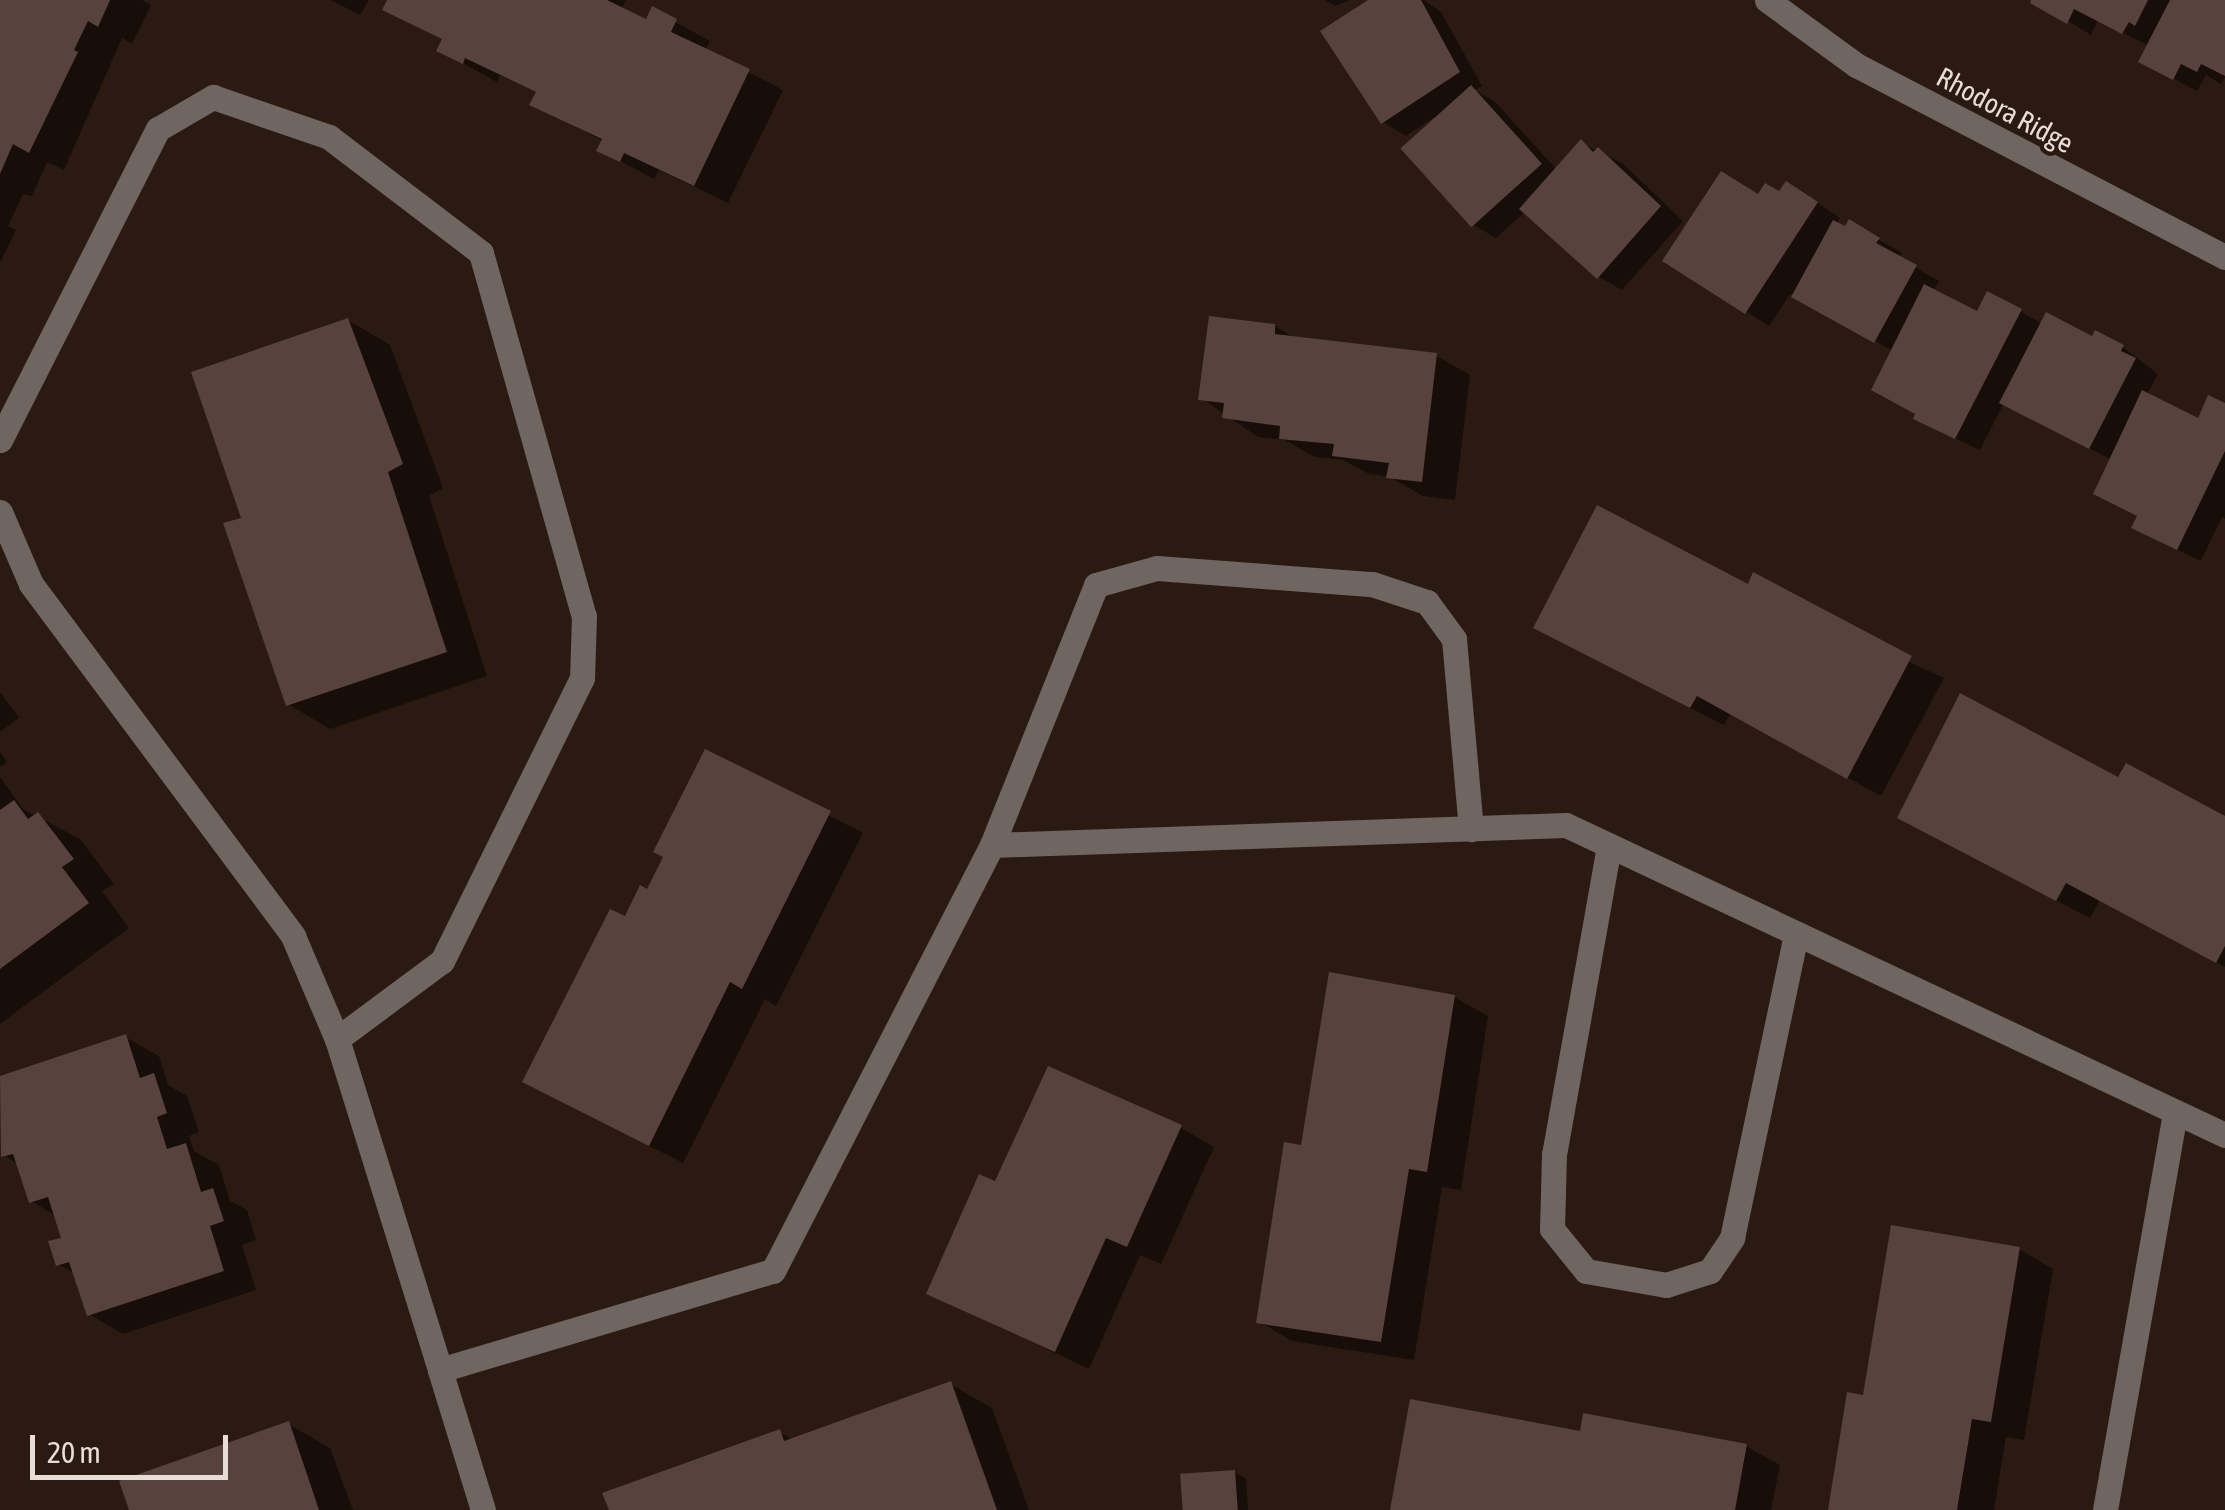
<!DOCTYPE html>
<style>
body{margin:0}
#map{position:relative;width:2225px;height:1510px;overflow:hidden;background:#2b1a12;font-family:"Asap Condensed",sans-serif}
div>[style]{position:absolute}
.shadow>*{inset:0;background:#0007}
.building>*{inset:0;background:#57423e;transform-origin:0 0}
.minor>*{height:25px;margin:-12.5px;padding:0 12.5px;transform-origin:12.5px;border-radius:12.5px;background:#6f6561}
span{translate:-50% -50%;white-space:nowrap;text-align:center;line-height:1.15;-webkit-text-stroke:9px #2b1a12;paint-order:stroke}
.street-label{font-size:28px;color:#e9ddd7}
.scale{position:absolute;left:30px;top:1435px;width:198px;height:45px;box-sizing:border-box;border:5px solid #e9ddd7;border-top:0;padding-left:12px;font-size:30px;line-height:35px;white-space:nowrap;color:#e9ddd7;-webkit-text-stroke:8px #2b1a12;paint-order:stroke}
</style>
<div id="map">
<div class="shadow">
<i style="clip-path:polygon(0 0,142px 0,151px 5px,132px 44px,122px 38px,64px 170px,47px 162px,32px 196px,23px 194px,8px 226px,16px 230px,0 263px)"></i>
<i style="clip-path:polygon(331px 0,369px 0,360px 15px)"></i>
<i style="clip-path:polygon(390px 0,626px 0,621px 10px,647px 22px,653px 10px,710px 41px,705px 50px,783px 90px,728px 203px,659px 170px,654px 179px,600px 150px,603px 141px,532px 104px,538px 93px,500px 75px,497px 82px,439px 50px,444px 40px,385px 9px)"></i>
<i style="clip-path:polygon(1325px 0,1350px 0,1335px 6px)"></i>
<i style="clip-path:polygon(1373px 0,1424px 0,1441px 12px,1482px 86px,1475px 90px,1495px 102px,1557px 170px,1581px 143px,1622px 163px,1683px 221px,1622px 290px,1599px 277px,1526px 211px,1496px 238px,1472px 224px,1433px 118px,1406px 136px,1383px 122px)"></i>
<i style="clip-path:polygon(2034px 0,2225px 0,2225px 77px,2221px 84px,2206px 75px,2197px 91px,2165px 74px,2149px 46px,2098px 20px,2091px 35px)"></i>
<i style="clip-path:polygon(1780px 194px,1810px 198px,1840px 218px,1836px 224px,1846px 230px,1850px 223px,1902px 253px,1899px 258px,1939px 281px,1933px 291px,1978px 314px,2020px 311px,2043px 324px,2123px 347px,2158px 374px,2147px 395px,2199px 421px,2225px 406px,2225px 519px,2222px 517px,2201px 561px,2158px 541px,2140px 516px,2112px 460px,2004px 403px,1980px 450px,1939px 431px,1918px 414px,1893px 351px,1790px 294px,1769px 326px,1665px 260px,1759px 197px)"></i>
<i style="clip-path:polygon(348px 320px,390px 345px,443px 488px,429px 496px,487px 676px,330px 729px,288px 704px,244px 519px)"></i>
<i style="clip-path:polygon(1275px 326px,1297px 339px,1437px 356px,1470px 375px,1455px 500px,1423px 496px,1390px 477px,1369px 474px,1343px 460px,1315px 457px,1285px 440px,1258px 437px,1201px 398px)"></i>
<i style="clip-path:polygon(1749px 587px,1944px 678px,1881px 796px,1731px 713px,1724px 725px,1570px 646px)"></i>
<i style="clip-path:polygon(0 692px,19px 718px,0 732px)"></i>
<i style="clip-path:polygon(0 752px,7px 762px,0 767px)"></i>
<i style="clip-path:polygon(706px 752px,863px 833px,776px 1006px,765px 999px,683px 1163px,559px 1100px,626px 920px,648px 893px,666px 857px)"></i>
<i style="clip-path:polygon(0 777px,23px 809px,80px 839px,114px 884px,102px 891px,129px 928px,0 1024px)"></i>
<i style="clip-path:polygon(2119px 780px,2225px 819px,2225px 967px,2100px 900px,2090px 918px,1934px 837px)"></i>
<i style="clip-path:polygon(1454px 997px,1488px 1016px,1461px 1190px,1442px 1187px,1414px 1360px,1292px 1341px,1258px 1321px,1303px 1148px)"></i>
<i style="clip-path:polygon(125px 1037px,159px 1056px,168px 1085px,187px 1096px,199px 1132px,189px 1136px,194px 1151px,219px 1165px,230px 1201px,247px 1210px,256px 1240px,242px 1245px,256px 1290px,123px 1334px,89px 1314px,74px 1273px,58px 1264px,64px 1239px,56px 1216px,31px 1201px,19px 1165px,4px 1155px,0 1078px)"></i>
<i style="clip-path:polygon(1181px 1128px,1214px 1147px,1161px 1264px,1140px 1255px,1089px 1369px,929px 1293px,996px 1185px)"></i>
<i style="clip-path:polygon(2019px 1249px,2053px 1269px,2024px 1440px,2006px 1437px,1994px 1510px,1830px 1510px)"></i>
<i style="clip-path:polygon(950px 1384px,992px 1408px,1029px 1510px,611px 1510px,779px 1432px,794px 1440px)"></i>
<i style="clip-path:polygon(288px 1424px,330px 1448px,353px 1510px,132px 1510px)"></i>
<i style="clip-path:polygon(1582px 1434px,1746px 1446px,1780px 1465px,1771px 1510px,1392px 1510px)"></i>
<i style="clip-path:polygon(1235px 1472px,1246px 1479px,1248px 1510px,1184px 1510px)"></i>
</div>
<div class="building">
<i style="clip-path:polygon(0 0,110px 0,98px 27px,88px 21px,74px 50px,78px 52px,29px 153px,13px 144px,0 174px)"></i>
<i style="clip-path:polygon(387px 0,607px 0,646px 19px,652px 6px,677px 19px,671px 32px,750px 69px,694px 186px,624px 153px,620px 162px,596px 151px,602px 139px,529px 105px,536px 92px,465px 58px,463px 64px,436px 51px,442px 39px,382px 10px)"></i>
<i style="clip-path:polygon(1368px 0,1421px 0,1460px 72px,1381px 124px,1320px 31px)"></i>
<i style="clip-path:polygon(2031px 0,2148px 0,2135px 26px,2129px 22px,2122px 34px,2074px 9px,2067px 24px,2030px 3px)"></i>
<i style="clip-path:polygon(2170px 0,2225px 0,2225px 76px,2201px 64px,2197px 72px,2181px 64px,2173px 80px,2138px 62px)"></i>
<i style="left:1471px;top:85px;width:106px;height:95px;rotate:48deg"></i>
<i style="clip-path:polygon(1581px 139px,1593px 152px,1598px 147px,1661px 206px,1597px 279px,1519px 209px)"></i>
<i style="clip-path:polygon(1721px 171px,1758px 194px,1765px 183px,1779px 191px,1786px 181px,1818px 202px,1745px 314px,1662px 261px)"></i>
<i style="clip-path:polygon(1849px 219px,1880px 238px,1876px 243px,1917px 265px,1874px 343px,1791px 297px,1833px 220px,1845px 226px)"></i>
<i style="clip-path:polygon(1924px 284px,1977px 311px,1987px 291px,2022px 309px,1955px 439px,1913px 419px,1915px 414px,1871px 390px)"></i>
<i style="clip-path:polygon(2046px 312px,2092px 336px,2095px 330px,2124px 345px,2121px 351px,2136px 358px,2089px 449px,1999px 403px)"></i>
<i style="clip-path:polygon(1209px 316px,1275px 324px,1275px 334px,1437px 353px,1422px 482px,1386px 478px,1389px 463px,1332px 456px,1334px 444px,1279px 439px,1280px 426px,1222px 418px,1224px 403px,1198px 400px)"></i>
<i style="clip-path:polygon(348px 318px,403px 464px,388px 472px,447px 652px,286px 706px,223px 523px,241px 518px,191px 372px)"></i>
<i style="clip-path:polygon(2142px 390px,2198px 418px,2208px 395px,2225px 403px,2225px 451px,2177px 550px,2131px 528px,2137px 516px,2093px 494px)"></i>
<i style="clip-path:polygon(1597px 505px,1748px 584px,1753px 572px,1912px 656px,1847px 779px,1697px 696px,1690px 708px,1533px 628px)"></i>
<i style="clip-path:polygon(1960px 693px,2118px 777px,2126px 763px,2225px 816px,2225px 946px,2216px 963px,2066px 883px,2056px 901px,1897px 818px)"></i>
<i style="clip-path:polygon(705px 749px,831px 811px,742px 989px,730px 982px,649px 1146px,522px 1082px,610px 909px,625px 916px,640px 885px,647px 889px,663px 857px,653px 852px)"></i>
<i style="clip-path:polygon(14px 800px,28px 819px,38px 812px,74px 859px,62px 867px,89px 903px,0 969px,0 810px)"></i>
<i style="clip-path:polygon(1329px 972px,1455px 995px,1427px 1172px,1409px 1169px,1381px 1342px,1256px 1323px,1284px 1142px,1301px 1145px)"></i>
<i style="clip-path:polygon(126px 1034px,140px 1078px,154px 1073px,167px 1113px,157px 1117px,167px 1149px,186px 1143px,201px 1192px,213px 1188px,224px 1221px,210px 1226px,224px 1271px,87px 1316px,69px 1262px,56px 1266px,48px 1241px,61px 1238px,48px 1197px,29px 1203px,13px 1154px,1px 1157px,0 1076px)"></i>
<i style="clip-path:polygon(1048px 1066px,1182px 1125px,1127px 1247px,1106px 1238px,1055px 1352px,926px 1294px,979px 1174px,995px 1181px)"></i>
<i style="clip-path:polygon(1891px 1225px,2020px 1247px,1991px 1422px,1972px 1419px,1957px 1510px,1828px 1510px,1847px 1392px,1863px 1395px)"></i>
<i style="clip-path:polygon(951px 1381px,997px 1510px,609px 1510px,602px 1493px,780px 1429px,784px 1441px)"></i>
<i style="clip-path:polygon(1410px 1399px,1580px 1431px,1583px 1413px,1747px 1444px,1735px 1510px,1390px 1510px)"></i>
<i style="clip-path:polygon(289px 1421px,319px 1510px,129px 1510px,119px 1481px)"></i>
<i style="left:1235px;top:1470px;width:40px;height:55px;rotate:86deg"></i>
</div>
<div class="minor">
<i style="left:1767px;top:0;width:110px;rotate:36.1deg"></i>
<i style="left:1856px;top:65px;width:416px;rotate:27.5deg"></i>
<i style="left:0;top:440px;width:349px;rotate:-63.1deg"></i>
<i style="left:158px;top:129px;width:64px;rotate:-30.2deg"></i>
<i style="left:213px;top:97px;width:123px;rotate:19deg"></i>
<i style="left:329px;top:137px;width:191px;rotate:37.3deg"></i>
<i style="left:481px;top:253px;width:377px;rotate:74.2deg"></i>
<i style="left:584px;top:616px;width:62px;rotate:91.8deg"></i>
<i style="left:582px;top:678px;width:316px;rotate:116.3deg"></i>
<i style="left:442px;top:961px;width:131px;rotate:143.4deg"></i>
<i style="left:0;top:512px;width:78px;rotate:66.7deg"></i>
<i style="left:31px;top:584px;width:439px;rotate:53.3deg"></i>
<i style="left:293px;top:936px;width:112px;rotate:66.9deg"></i>
<i style="left:337px;top:1039px;width:347px;rotate:72.7deg"></i>
<i style="left:992px;top:845px;width:280px;rotate:-68.2deg"></i>
<i style="left:1096px;top:585px;width:63px;rotate:-15.6deg"></i>
<i style="left:1157px;top:568px;width:216px;rotate:4.3deg"></i>
<i style="left:1372px;top:584px;width:58px;rotate:18.1deg"></i>
<i style="left:1427px;top:602px;width:46px;rotate:53.9deg"></i>
<i style="left:1454px;top:639px;width:191px;rotate:84.9deg"></i>
<i style="left:1609px;top:846px;width:313px;rotate:100.1deg"></i>
<i style="left:1554px;top:1154px;width:75px;rotate:91.5deg"></i>
<i style="left:1552px;top:1229px;width:54px;rotate:51deg"></i>
<i style="left:1586px;top:1271px;width:81px;rotate:9.9deg"></i>
<i style="left:1666px;top:1285px;width:46px;rotate:-17.7deg"></i>
<i style="left:1710px;top:1271px;width:40px;rotate:-56deg"></i>
<i style="left:1732px;top:1238px;width:311px;rotate:-78.1deg"></i>
<i style="left:483px;top:1510px;width:146px;rotate:-107.1deg"></i>
<i style="left:440px;top:1370px;width:347px;rotate:-16.6deg"></i>
<i style="left:773px;top:1271px;width:479px;rotate:-62.8deg"></i>
<i style="left:992px;top:845px;width:574px;rotate:-2deg"></i>
<i style="left:1566px;top:825px;width:728px;rotate:25.19deg"></i>
<i style="left:2105px;top:1510px;width:404px;rotate:-80deg"></i>
</div>
<div class="street-label">
<span style="left:2005px;top:110px;rotate:28deg">Rhodora Ridge</span>
</div>
<div class="scale">20 m</div>
</div>
